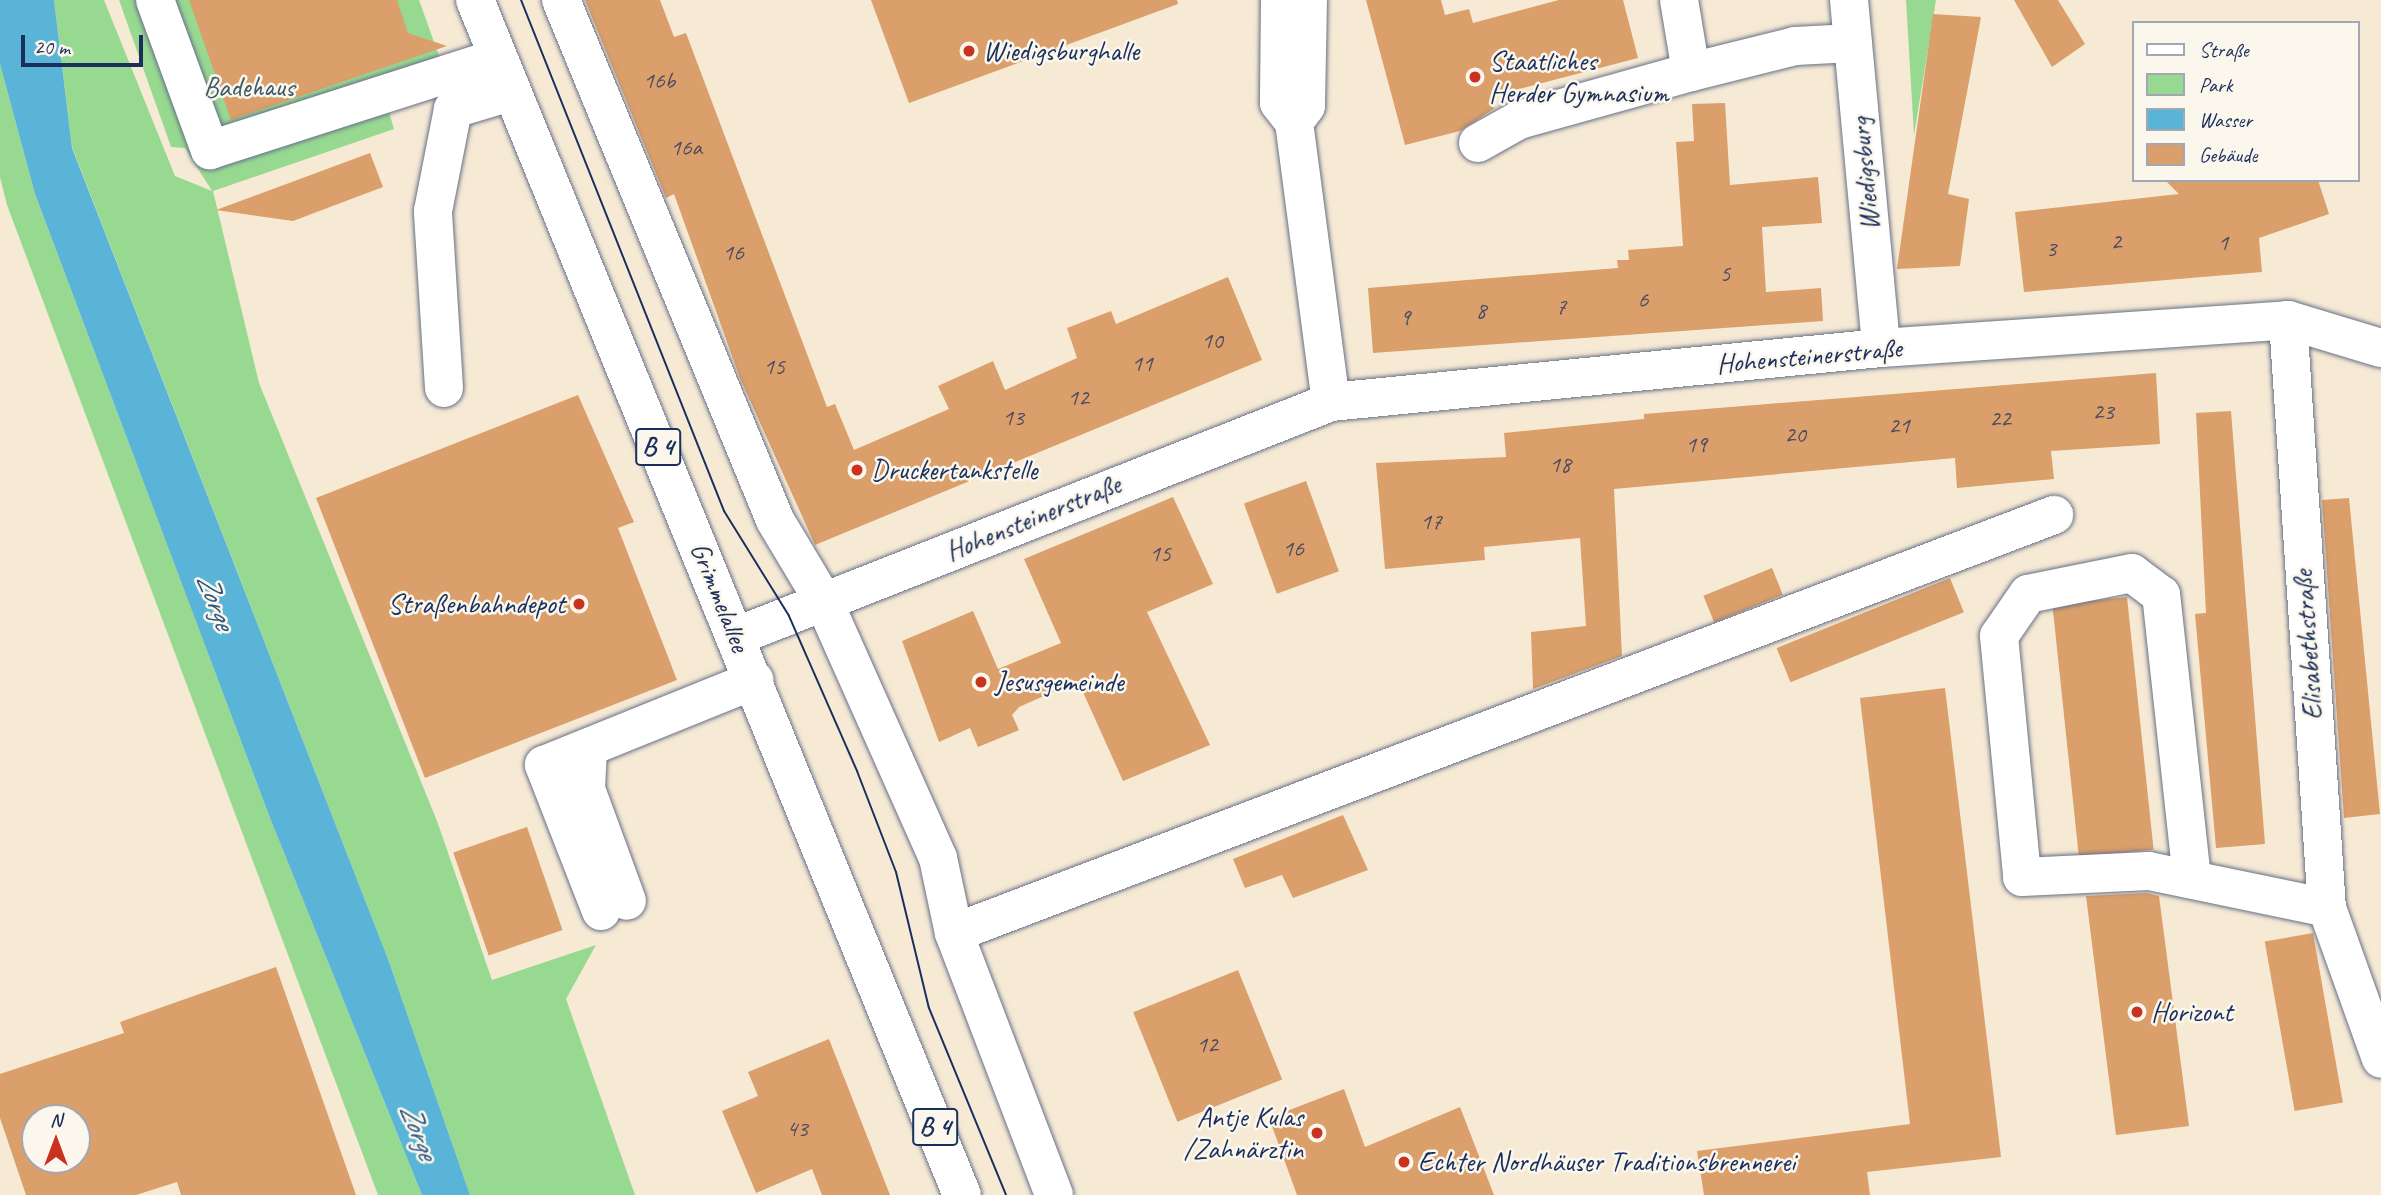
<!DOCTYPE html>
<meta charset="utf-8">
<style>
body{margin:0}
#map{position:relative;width:2381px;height:1195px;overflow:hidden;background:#f6ead5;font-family:Caveat,sans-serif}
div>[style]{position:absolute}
.green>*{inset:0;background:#97d991}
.water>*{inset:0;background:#59b4d7}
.building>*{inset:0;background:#da9f6a;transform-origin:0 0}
.roads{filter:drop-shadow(0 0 2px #687088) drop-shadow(0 0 2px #687088)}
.minor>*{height:38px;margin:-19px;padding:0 19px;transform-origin:19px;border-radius:19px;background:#fff}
.major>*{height:38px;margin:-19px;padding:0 19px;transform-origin:19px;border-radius:19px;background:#fff}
.tram>*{height:2px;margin:-1px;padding:0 1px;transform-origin:1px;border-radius:1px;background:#1b2f5e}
.dots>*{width:19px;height:19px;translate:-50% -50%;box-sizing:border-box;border:4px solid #fbf7ec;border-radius:50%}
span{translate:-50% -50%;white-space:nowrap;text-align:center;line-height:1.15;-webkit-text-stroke:5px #fbf7ec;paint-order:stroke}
.number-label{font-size:24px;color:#4b4b61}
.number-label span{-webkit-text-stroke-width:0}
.shield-label span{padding:2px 5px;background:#fbf7ec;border:2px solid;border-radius:5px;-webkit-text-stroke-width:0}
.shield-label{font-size:26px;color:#1b2f5e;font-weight:700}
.poi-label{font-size:28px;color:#1b2f5e}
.left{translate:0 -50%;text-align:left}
.right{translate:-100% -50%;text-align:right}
.park-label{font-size:28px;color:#3a5a6b}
.street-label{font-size:28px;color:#1b2f5e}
.water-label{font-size:30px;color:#2e5782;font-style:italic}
.legend{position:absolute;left:2132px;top:21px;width:228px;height:161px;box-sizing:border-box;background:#fbf7ec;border:2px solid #a1a7b3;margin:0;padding:9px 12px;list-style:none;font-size:21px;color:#1b2f5e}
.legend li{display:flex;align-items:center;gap:14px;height:35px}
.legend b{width:35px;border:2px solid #a1a7b3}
.north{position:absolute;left:21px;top:1104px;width:70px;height:70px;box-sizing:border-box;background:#fbf7ec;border:2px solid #a1a7b3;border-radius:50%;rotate:0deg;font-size:19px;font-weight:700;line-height:28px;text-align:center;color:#1b2f5e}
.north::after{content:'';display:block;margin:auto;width:24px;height:32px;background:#c8321e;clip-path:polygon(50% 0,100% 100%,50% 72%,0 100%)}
.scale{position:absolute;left:21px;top:35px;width:122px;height:32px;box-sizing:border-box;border:4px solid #1b2f5e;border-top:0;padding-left:9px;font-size:21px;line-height:24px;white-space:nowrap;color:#1b2f5e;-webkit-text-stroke:5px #fbf7ec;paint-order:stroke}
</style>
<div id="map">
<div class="green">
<i style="clip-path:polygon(54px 0,104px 0,175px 176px,212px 191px,185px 148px,171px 147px,119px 0,419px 0,443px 67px,389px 112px,394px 129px,213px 191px,259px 383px,437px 821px,492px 980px,596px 945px,566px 999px,635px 1195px,470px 1195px,388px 959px,72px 147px)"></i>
<i style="clip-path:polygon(1906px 0,1936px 0,1914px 135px)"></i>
<i style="clip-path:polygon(0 64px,35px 194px,270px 818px,422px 1195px,378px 1195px,7px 205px,0 177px)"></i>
</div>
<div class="water">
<i style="clip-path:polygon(0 0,54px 0,72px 148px,388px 959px,470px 1195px,422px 1195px,270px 818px,35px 194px,0 64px)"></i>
</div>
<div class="building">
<i style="clip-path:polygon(189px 0,397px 0,408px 33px,447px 46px,231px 120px)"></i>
<i style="clip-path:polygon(585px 0,660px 0,674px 37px,686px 33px,827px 407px,835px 404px,854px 450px,949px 409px,938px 386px,993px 361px,1005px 390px,1077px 358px,1067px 328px,1111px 311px,1116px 324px,1228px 277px,1262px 360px,815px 545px,740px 378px,674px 194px,666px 198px)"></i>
<i style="clip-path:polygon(871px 0,1177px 0,1178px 4px,909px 103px)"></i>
<i style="clip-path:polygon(1366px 0,1441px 0,1445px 15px,1469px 9px,1473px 23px,1559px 0,1623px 0,1638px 58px,1492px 96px,1495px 108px,1460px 131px,1405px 145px)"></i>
<i style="clip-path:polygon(2014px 0,2058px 0,2085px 44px,2052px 67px)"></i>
<i style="clip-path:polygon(1933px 14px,1981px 17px,1948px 194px,1969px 199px,1960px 266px,1897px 269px)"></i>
<i style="clip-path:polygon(1725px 103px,1730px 185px,1818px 177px,1822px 223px,1762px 227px,1766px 292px,1821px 288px,1823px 321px,1373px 353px,1368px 288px,1618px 268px,1617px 260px,1629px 260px,1628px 250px,1683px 246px,1676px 142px,1694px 141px,1692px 104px)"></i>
<i style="clip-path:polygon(370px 153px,383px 187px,293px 221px,216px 210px)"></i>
<i style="clip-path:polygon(2165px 180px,2318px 180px,2329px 214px,2259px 238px,2262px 272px,2024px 292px,2015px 212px,2179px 194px)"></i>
<i style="clip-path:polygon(2156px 373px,2160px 444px,2051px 451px,2054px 479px,1957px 488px,1955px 458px,1614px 489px,1622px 656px,1533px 689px,1531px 632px,1586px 626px,1580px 538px,1484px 547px,1485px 560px,1385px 569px,1376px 463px,1506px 457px,1504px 433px,1644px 419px,1644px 414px)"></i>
<i style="clip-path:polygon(578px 395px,634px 522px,618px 528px,677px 680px,425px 778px,316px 498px)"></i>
<i style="clip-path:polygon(2231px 411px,2265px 844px,2216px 848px,2195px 614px,2206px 613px,2196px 413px)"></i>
<i style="left:1306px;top:481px;width:96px;height:66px;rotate:70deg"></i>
<i style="clip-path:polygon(1173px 497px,1213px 584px,1147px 612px,1210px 745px,1123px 781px,1078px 681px,1019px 707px,1012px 715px,1019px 730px,978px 747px,970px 728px,939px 742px,902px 641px,973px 611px,998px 669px,1061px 643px,1024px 559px)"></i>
<i style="clip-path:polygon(2349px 498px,2380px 814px,2344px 818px,2322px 500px)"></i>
<i style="left:1772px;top:568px;width:29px;height:74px;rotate:68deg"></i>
<i style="left:1950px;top:578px;width:37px;height:187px;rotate:68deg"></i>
<i style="left:2127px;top:597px;width:254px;height:75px;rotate:84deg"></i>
<i style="clip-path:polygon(1945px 688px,2001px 1157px,1867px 1172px,1870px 1195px,1704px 1195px,1697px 1151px,1910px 1124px,1860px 698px)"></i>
<i style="clip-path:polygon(1343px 815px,1368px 870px,1293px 898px,1282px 875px,1245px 888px,1233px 859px)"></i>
<i style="left:527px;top:827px;width:109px;height:78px;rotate:71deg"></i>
<i style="clip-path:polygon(2147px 893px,2159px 896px,2189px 1126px,2116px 1135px,2086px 896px)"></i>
<i style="left:2313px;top:933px;width:172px;height:49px;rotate:80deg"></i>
<i style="clip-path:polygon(evenodd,276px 967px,356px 1195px,181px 1195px,177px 1182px,136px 1195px,26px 1195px,0 1118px,0 1074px,124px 1033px,120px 1022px,276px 967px,35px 1118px,77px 1118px,77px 1160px,35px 1160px,35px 1118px)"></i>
<i style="left:1238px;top:970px;width:118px;height:113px;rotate:68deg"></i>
<i style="clip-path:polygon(829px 1039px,890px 1195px,822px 1195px,812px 1169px,756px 1193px,722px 1111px,758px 1096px,748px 1072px)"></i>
<i style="clip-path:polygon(1344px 1089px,1365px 1147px,1460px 1107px,1494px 1195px,1297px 1195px,1269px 1118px)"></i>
</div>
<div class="roads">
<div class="minor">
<i style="left:155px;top:0;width:160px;rotate:69.9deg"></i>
<i style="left:210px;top:150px;width:300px;rotate:-17.8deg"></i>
<i style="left:561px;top:0;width:562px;rotate:67.63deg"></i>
<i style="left:775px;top:520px;width:96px;rotate:59.1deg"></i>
<i style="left:824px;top:602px;width:280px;rotate:66deg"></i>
<i style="left:938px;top:858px;width:77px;rotate:78deg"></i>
<i style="left:954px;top:933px;width:280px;rotate:69.1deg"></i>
<i style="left:1280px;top:0;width:103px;rotate:90.6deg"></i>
<i style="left:1279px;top:103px;width:24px;rotate:52deg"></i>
<i style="left:1308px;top:0;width:106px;rotate:91.1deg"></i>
<i style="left:1306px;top:106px;width:20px;rotate:127deg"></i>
<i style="left:1294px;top:122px;width:282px;rotate:82.5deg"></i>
<i style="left:1679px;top:0;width:73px;rotate:80.5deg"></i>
<i style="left:1849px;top:0;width:349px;rotate:84.7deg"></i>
<i style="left:1478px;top:143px;width:47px;rotate:-29.3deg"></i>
<i style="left:1519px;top:120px;width:179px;rotate:-15.6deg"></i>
<i style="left:1691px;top:72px;width:107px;rotate:-14deg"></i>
<i style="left:1795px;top:46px;width:58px;rotate:-3deg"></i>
<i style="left:2288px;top:320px;width:589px;rotate:86.21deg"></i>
<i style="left:2327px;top:908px;width:160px;rotate:70.3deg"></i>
<i style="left:444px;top:388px;width:177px;rotate:-93.6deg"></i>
<i style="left:433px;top:211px;width:104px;rotate:-78.9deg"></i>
<i style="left:453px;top:109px;width:59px;rotate:-16.6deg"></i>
<i style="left:737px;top:636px;width:638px;rotate:-21.5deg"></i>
<i style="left:1331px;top:402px;width:553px;rotate:-5.61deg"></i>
<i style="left:1881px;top:348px;width:408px;rotate:-3.9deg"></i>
<i style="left:2288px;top:320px;width:97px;rotate:16.8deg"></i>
<i style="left:588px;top:748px;width:41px;rotate:92.8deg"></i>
<i style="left:586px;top:789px;width:119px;rotate:69.9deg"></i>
<i style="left:2192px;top:879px;width:286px;rotate:-96.2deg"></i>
<i style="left:2161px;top:595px;width:36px;rotate:-143deg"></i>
<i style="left:2132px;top:573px;width:106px;rotate:168.6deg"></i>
<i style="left:2028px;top:594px;width:51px;rotate:124.6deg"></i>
<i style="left:1999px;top:636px;width:242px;rotate:84.5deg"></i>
<i style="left:2022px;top:877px;width:127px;rotate:-2.7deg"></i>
<i style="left:2149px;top:871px;width:182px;rotate:11.7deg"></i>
<i style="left:601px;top:911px;width:157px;rotate:-111.3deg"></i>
<i style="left:544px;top:765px;width:227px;rotate:-22deg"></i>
<i style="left:954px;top:933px;width:1177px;rotate:-20.81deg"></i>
</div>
<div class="major">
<i style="left:475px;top:0;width:1290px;rotate:67.83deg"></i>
</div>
</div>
<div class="tram">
<i style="left:521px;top:0;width:550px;rotate:68.33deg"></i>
<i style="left:724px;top:511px;width:123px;rotate:58.2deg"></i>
<i style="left:789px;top:616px;width:169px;rotate:66.3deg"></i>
<i style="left:857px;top:771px;width:108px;rotate:68.9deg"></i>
<i style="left:896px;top:872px;width:140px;rotate:76.4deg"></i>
<i style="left:929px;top:1008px;width:202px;rotate:67.6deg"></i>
</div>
<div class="dots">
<i style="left:969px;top:51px;background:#c8321e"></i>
<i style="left:1475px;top:77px;background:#c8321e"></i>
<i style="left:857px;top:470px;background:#c8321e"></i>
<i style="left:579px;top:604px;background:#c8321e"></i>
<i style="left:981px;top:682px;background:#c8321e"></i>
<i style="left:2137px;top:1012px;background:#c8321e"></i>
<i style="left:1317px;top:1133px;background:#c8321e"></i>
<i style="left:1404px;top:1162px;background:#c8321e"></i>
</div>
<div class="number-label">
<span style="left:659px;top:81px">16b</span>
<span style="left:686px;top:148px">16a</span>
<span style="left:2116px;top:242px">2</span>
<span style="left:2223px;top:243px">1</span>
<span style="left:2051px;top:249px">3</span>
<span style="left:733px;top:253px">16</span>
<span style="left:1725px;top:274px">5</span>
<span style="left:1643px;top:300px">6</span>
<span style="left:1561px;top:307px">7</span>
<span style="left:1481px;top:311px">8</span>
<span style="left:1405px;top:318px">9</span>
<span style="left:1212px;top:341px">10</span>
<span style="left:1142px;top:364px">11</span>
<span style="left:774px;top:367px">15</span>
<span style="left:1078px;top:398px">12</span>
<span style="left:2103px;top:412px">23</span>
<span style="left:1013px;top:418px">13</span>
<span style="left:2000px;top:419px">22</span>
<span style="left:1899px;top:426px">21</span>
<span style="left:1795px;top:435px">20</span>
<span style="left:1696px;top:445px">19</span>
<span style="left:1560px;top:465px">18</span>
<span style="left:1431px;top:522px">17</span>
<span style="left:1293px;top:549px">16</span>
<span style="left:1160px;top:554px">15</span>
<span style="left:1207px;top:1045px">12</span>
<span style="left:797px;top:1129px">43</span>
</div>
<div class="shield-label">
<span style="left:658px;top:447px">B 4</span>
<span style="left:935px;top:1127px">B 4</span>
</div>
<div class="poi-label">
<span class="left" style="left:983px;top:51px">Wiedigsburghalle</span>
<span class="left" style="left:1489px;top:77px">Staatliches<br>Herder Gymnasium</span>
<span class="left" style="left:871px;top:470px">Druckertankstelle</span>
<span class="right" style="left:565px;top:604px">Straßenbahndepot</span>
<span class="left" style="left:995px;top:682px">Jesusgemeinde</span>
<span class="left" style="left:2151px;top:1012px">Horizont</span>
<span class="right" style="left:1303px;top:1133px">Antje Kulas<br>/Zahnärztin</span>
<span class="left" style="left:1418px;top:1162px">Echter Nordhäuser Traditionsbrennerei</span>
</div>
<div class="park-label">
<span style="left:249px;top:87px">Badehaus</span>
</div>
<div class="street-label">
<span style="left:1865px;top:174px;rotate:-95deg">Wiedigsburg</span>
<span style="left:1809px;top:356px;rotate:-5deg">Hohensteinerstraße</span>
<span style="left:1033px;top:518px;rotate:-22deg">Hohensteinerstraße</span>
<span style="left:720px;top:597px;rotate:68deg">Grimmelallee</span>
<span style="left:2308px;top:645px;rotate:-94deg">Elisabethstraße</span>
</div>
<div class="water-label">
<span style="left:216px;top:601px;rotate:69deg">Zorge</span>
<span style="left:419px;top:1131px;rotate:69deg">Zorge</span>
</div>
<ul class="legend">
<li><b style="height:9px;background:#fff"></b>Straße</li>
<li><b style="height:19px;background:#97d991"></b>Park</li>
<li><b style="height:19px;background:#59b4d7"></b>Wasser</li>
<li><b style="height:19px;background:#da9f6a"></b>Gebäude</li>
</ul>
<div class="north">N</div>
<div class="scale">20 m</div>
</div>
